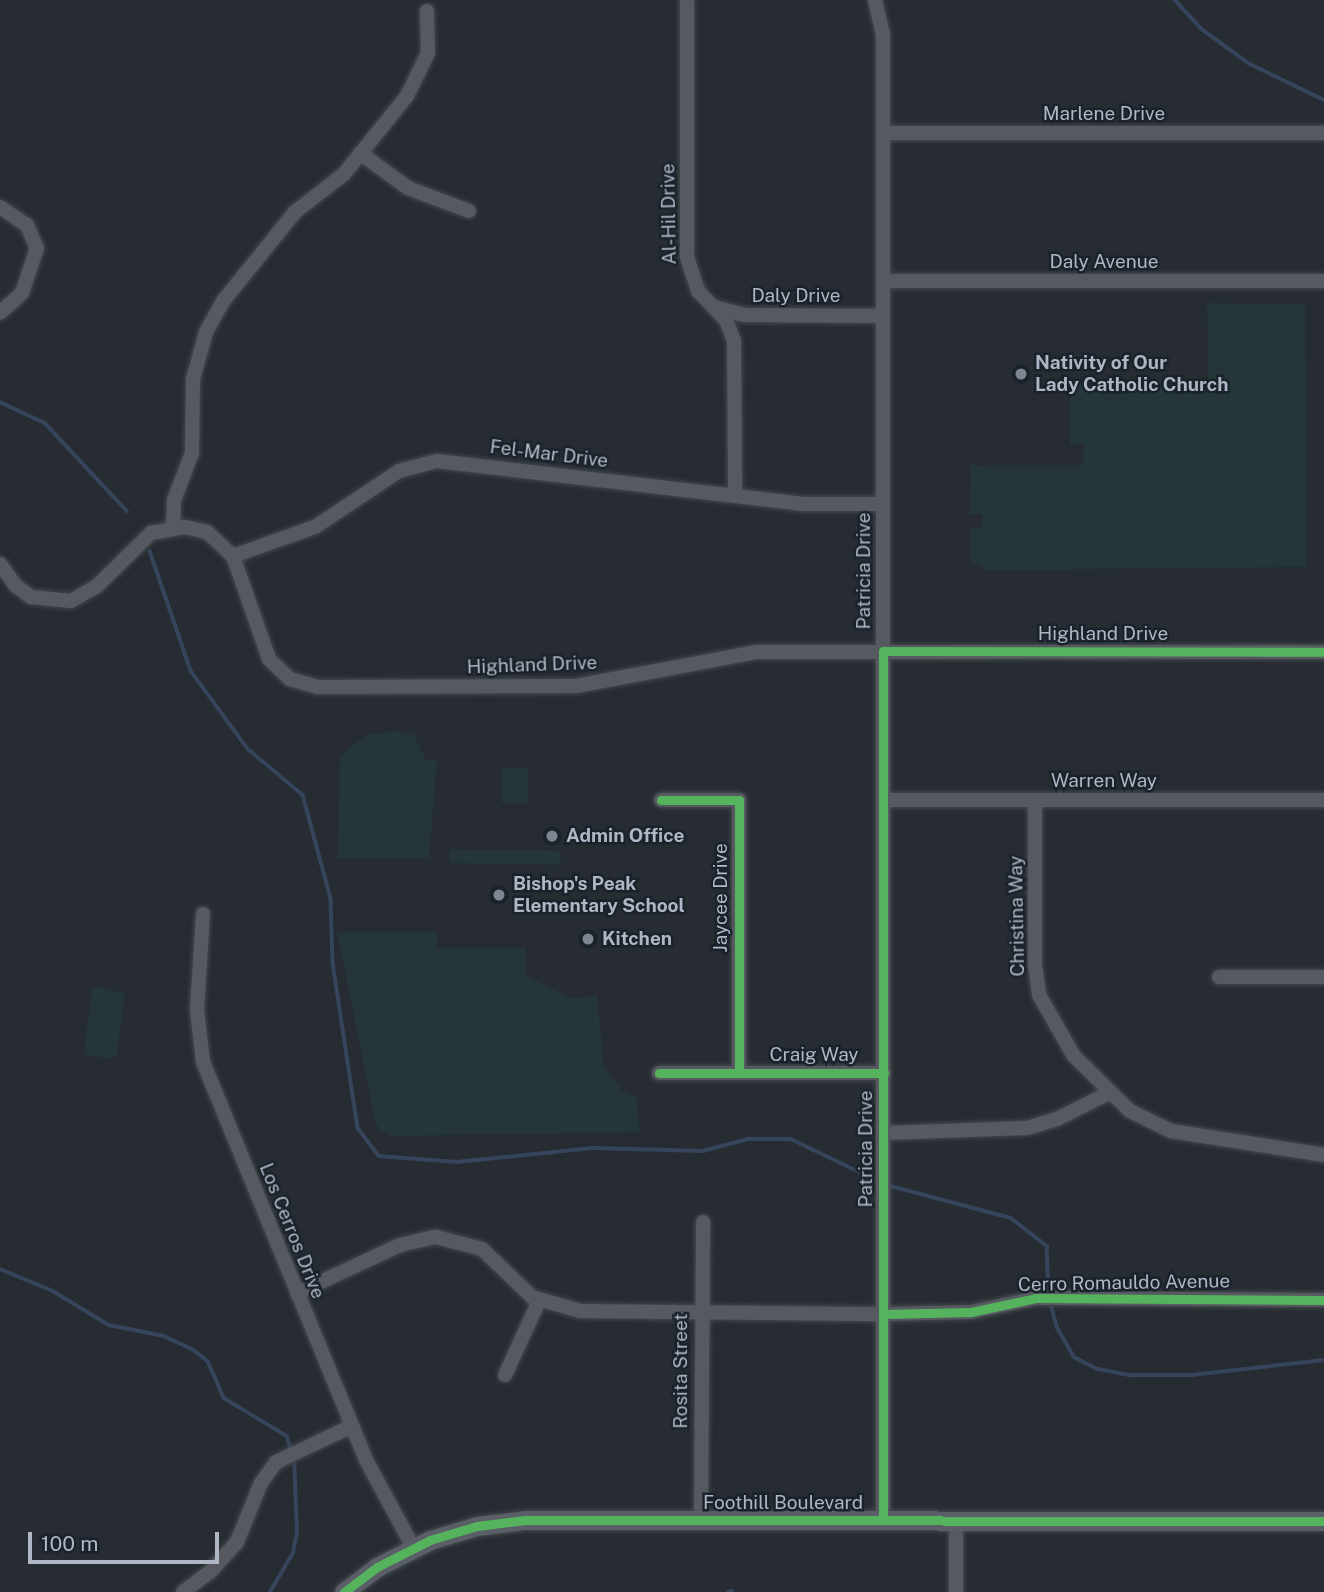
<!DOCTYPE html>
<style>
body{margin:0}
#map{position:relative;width:1324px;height:1592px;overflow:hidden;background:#262c32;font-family:"Public Sans",sans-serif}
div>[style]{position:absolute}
.green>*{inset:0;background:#243638;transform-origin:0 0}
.stream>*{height:3.5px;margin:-1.75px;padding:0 1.75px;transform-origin:1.75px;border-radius:1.75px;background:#36455b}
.roads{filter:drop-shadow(0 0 2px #44484d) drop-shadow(0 0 2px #44484d)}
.street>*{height:14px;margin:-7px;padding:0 7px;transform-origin:7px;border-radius:7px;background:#565a60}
.secondary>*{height:19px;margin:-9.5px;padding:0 9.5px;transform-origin:9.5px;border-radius:9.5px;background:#5a5e66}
.cycleway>*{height:9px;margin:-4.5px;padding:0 4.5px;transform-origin:4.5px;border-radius:4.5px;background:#56b35d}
.dots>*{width:19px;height:19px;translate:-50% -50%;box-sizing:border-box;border:4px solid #1a222c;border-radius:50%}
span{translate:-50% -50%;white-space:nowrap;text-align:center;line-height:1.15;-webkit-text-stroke:5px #1a222c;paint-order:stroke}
.street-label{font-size:19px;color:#afb7c4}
.poi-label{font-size:19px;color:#afb7c4;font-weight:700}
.left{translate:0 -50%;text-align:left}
.scale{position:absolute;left:28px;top:1532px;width:191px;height:32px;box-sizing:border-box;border:4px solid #afb7c4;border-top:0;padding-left:9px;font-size:21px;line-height:24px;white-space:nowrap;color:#afb7c4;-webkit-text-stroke:5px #1a222c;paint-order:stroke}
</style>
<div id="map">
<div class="green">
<i style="clip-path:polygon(1207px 303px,1305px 304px,1306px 567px,988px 570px,970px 560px,970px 529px,982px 528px,982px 514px,970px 514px,971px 465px,987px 466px,991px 470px,991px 465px,1083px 465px,1084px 444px,1070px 444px,1070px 379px,1208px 379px)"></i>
<i style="clip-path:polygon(394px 731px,414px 735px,426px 760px,437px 761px,429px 858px,338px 858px,340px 757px,366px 735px)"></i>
<i style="left:502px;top:768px;width:26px;height:35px"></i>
<i style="left:449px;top:849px;width:112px;height:14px;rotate:1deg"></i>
<i style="clip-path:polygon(337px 932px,437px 932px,437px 948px,526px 948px,526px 976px,572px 999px,597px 995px,604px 1066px,621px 1090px,636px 1097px,640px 1132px,391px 1136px,380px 1130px,375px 1122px)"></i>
<i style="clip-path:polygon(98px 986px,125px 994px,117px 1054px,112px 1059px,86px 1055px,84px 1050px,92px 990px)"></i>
</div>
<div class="stream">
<i style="left:1175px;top:0;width:41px;rotate:47deg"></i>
<i style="left:1203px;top:30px;width:58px;rotate:35.9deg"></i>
<i style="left:1250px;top:64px;width:82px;rotate:25.9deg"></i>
<i style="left:0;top:402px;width:50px;rotate:25deg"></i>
<i style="left:45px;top:423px;width:120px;rotate:47deg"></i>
<i style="left:150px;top:551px;width:127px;rotate:71.1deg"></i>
<i style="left:191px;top:671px;width:97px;rotate:53.8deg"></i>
<i style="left:248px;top:749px;width:72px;rotate:39.9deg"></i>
<i style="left:303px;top:795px;width:108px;rotate:74.9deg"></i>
<i style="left:331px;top:899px;width:64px;rotate:88.2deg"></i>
<i style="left:333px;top:963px;width:167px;rotate:81.4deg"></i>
<i style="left:358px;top:1128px;width:35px;rotate:53deg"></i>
<i style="left:379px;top:1156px;width:78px;rotate:4.4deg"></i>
<i style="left:457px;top:1162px;width:136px;rotate:-5.9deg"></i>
<i style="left:592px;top:1148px;width:111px;rotate:1.5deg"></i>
<i style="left:703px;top:1151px;width:47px;rotate:-14.9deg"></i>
<i style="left:748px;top:1139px;width:43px"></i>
<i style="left:791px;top:1139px;width:99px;rotate:25.8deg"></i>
<i style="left:887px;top:1185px;width:128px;rotate:14.9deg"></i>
<i style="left:1011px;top:1218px;width:46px;rotate:37.9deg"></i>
<i style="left:1047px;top:1246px;width:49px;rotate:87.7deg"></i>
<i style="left:0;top:1269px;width:57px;rotate:22.5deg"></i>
<i style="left:53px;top:1291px;width:66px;rotate:31.3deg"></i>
<i style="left:109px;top:1325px;width:56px;rotate:11.3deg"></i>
<i style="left:164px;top:1336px;width:31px;rotate:25deg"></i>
<i style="left:192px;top:1349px;width:20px;rotate:37deg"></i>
<i style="left:208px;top:1361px;width:40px;rotate:66.6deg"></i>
<i style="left:224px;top:1398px;width:74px;rotate:31.1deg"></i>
<i style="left:287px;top:1436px;width:14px;rotate:73deg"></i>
<i style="left:1051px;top:1303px;width:25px;rotate:76deg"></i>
<i style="left:1057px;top:1327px;width:34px;rotate:60deg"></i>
<i style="left:1074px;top:1357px;width:27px;rotate:27deg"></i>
<i style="left:1098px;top:1369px;width:33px;rotate:11deg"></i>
<i style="left:1130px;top:1375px;width:61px"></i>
<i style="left:1191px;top:1375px;width:134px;rotate:-6.4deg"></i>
<i style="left:270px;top:1592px;width:45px;rotate:-59.5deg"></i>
<i style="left:293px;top:1553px;width:21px;rotate:-79deg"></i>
<i style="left:297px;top:1532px;width:76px;rotate:-92.3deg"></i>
<i style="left:728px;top:1592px;width:4px;rotate:-14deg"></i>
</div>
<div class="roads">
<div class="street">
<i style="left:687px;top:0;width:257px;rotate:90deg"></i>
<i style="left:687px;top:257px;width:36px;rotate:72deg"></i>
<i style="left:698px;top:291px;width:40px;rotate:46deg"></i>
<i style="left:726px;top:320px;width:22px;rotate:69deg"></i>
<i style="left:734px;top:341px;width:155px;rotate:89.6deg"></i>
<i style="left:875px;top:0;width:36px;rotate:77deg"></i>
<i style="left:883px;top:35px;width:1485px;rotate:90deg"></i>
<i style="left:883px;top:133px;width:441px"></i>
<i style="left:360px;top:153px;width:59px;rotate:36.1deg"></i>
<i style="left:408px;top:188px;width:65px;rotate:20.7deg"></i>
<i style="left:0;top:207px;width:32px;rotate:34deg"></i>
<i style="left:27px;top:225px;width:25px;rotate:67deg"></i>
<i style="left:37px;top:248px;width:47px;rotate:108.4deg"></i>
<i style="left:22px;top:293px;width:30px;rotate:138deg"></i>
<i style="left:883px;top:281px;width:441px"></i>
<i style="left:718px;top:308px;width:28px;rotate:15deg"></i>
<i style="left:745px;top:315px;width:138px;rotate:0.4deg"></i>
<i style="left:173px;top:527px;width:27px;rotate:-88deg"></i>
<i style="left:174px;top:500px;width:50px;rotate:-69deg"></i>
<i style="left:192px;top:453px;width:74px;rotate:-89.2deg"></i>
<i style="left:193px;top:379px;width:49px;rotate:-74.5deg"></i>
<i style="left:206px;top:332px;width:37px;rotate:-61deg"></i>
<i style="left:224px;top:300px;width:113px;rotate:-51.1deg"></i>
<i style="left:295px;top:212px;width:62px;rotate:-37.8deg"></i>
<i style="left:344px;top:174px;width:100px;rotate:-51.1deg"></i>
<i style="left:407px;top:96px;width:48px;rotate:-64deg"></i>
<i style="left:428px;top:53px;width:42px;rotate:-91.4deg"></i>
<i style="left:233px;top:556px;width:87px;rotate:-19.5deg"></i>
<i style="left:315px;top:527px;width:101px;rotate:-33.7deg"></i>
<i style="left:399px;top:471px;width:39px;rotate:-15deg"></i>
<i style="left:437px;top:461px;width:367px;rotate:6.7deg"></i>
<i style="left:801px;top:504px;width:82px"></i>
<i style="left:0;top:564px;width:26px;rotate:54deg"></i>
<i style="left:15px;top:585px;width:20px;rotate:37deg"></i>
<i style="left:31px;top:597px;width:40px;rotate:5.7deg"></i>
<i style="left:71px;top:601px;width:30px;rotate:-30deg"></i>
<i style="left:97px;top:586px;width:76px;rotate:-44.5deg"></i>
<i style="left:151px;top:533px;width:35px;rotate:-10deg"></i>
<i style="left:185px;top:527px;width:23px;rotate:13deg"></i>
<i style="left:207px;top:532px;width:35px;rotate:43deg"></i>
<i style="left:233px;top:556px;width:109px;rotate:70.7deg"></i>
<i style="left:269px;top:659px;width:29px;rotate:44deg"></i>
<i style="left:290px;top:679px;width:29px;rotate:16deg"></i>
<i style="left:318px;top:687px;width:258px;rotate:-0.2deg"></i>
<i style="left:576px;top:686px;width:183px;rotate:-10.7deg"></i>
<i style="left:756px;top:652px;width:568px"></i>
<i style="left:661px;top:800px;width:78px"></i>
<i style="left:739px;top:800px;width:273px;rotate:90deg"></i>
<i style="left:884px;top:800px;width:440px"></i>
<i style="left:1035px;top:800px;width:165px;rotate:90deg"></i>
<i style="left:1035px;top:965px;width:30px;rotate:82deg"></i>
<i style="left:1039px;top:995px;width:70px;rotate:60.2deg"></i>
<i style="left:1074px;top:1056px;width:78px;rotate:44.5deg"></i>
<i style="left:1130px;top:1111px;width:46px;rotate:26deg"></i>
<i style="left:1171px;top:1131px;width:155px;rotate:8.9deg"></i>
<i style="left:203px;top:914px;width:96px;rotate:93.6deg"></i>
<i style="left:197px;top:1010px;width:52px;rotate:83.4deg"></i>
<i style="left:203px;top:1062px;width:430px;rotate:67.7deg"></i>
<i style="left:366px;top:1460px;width:99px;rotate:61.6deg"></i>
<i style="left:1219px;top:977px;width:105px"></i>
<i style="left:659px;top:1073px;width:225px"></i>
<i style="left:884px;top:1133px;width:143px;rotate:-2deg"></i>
<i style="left:1027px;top:1128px;width:31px;rotate:-17deg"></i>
<i style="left:1057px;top:1119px;width:58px;rotate:-26.6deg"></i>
<i style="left:297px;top:1293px;width:114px;rotate:-25deg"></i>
<i style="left:400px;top:1245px;width:37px;rotate:-13deg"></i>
<i style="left:436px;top:1237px;width:48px;rotate:14.6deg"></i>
<i style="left:482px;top:1249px;width:69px;rotate:43.8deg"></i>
<i style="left:532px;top:1297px;width:50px;rotate:16.3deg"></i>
<i style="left:580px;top:1311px;width:304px;rotate:0.6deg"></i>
<i style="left:884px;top:1314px;width:87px;rotate:-1.3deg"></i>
<i style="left:971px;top:1312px;width:66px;rotate:-12.2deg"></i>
<i style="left:1036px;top:1298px;width:288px;rotate:0.4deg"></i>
<i style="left:505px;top:1375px;width:81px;rotate:-65.3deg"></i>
<i style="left:701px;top:1520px;width:298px;rotate:-89.6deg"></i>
<i style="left:183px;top:1592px;width:34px;rotate:-37deg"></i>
<i style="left:210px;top:1572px;width:40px;rotate:-48deg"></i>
<i style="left:237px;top:1542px;width:64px;rotate:-67.9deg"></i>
<i style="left:261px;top:1483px;width:26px;rotate:-54deg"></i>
<i style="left:276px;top:1462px;width:84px;rotate:-25.3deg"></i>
<i style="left:956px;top:1592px;width:72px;rotate:-90deg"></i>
</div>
<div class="secondary">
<i style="left:344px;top:1592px;width:41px;rotate:-37.1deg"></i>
<i style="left:377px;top:1567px;width:59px;rotate:-27deg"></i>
<i style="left:430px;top:1540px;width:49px;rotate:-16.6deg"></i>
<i style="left:477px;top:1526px;width:48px;rotate:-7.1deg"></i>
<i style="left:525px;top:1520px;width:799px;rotate:0.07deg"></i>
</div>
</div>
<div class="cycleway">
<i style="left:661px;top:800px;width:78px"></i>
<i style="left:739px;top:800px;width:273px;rotate:90deg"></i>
<i style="left:659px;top:1073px;width:225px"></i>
<i style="left:884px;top:1314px;width:87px;rotate:-1.3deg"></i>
<i style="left:971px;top:1312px;width:66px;rotate:-12.2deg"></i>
<i style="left:1036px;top:1298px;width:288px;rotate:0.4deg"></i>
<i style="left:883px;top:1520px;width:869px;rotate:-90deg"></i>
<i style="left:883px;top:651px;width:441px;rotate:0.1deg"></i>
<i style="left:344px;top:1592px;width:41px;rotate:-37.1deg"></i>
<i style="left:377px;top:1567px;width:59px;rotate:-27deg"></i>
<i style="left:430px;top:1540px;width:49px;rotate:-16.6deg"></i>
<i style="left:477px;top:1526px;width:48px;rotate:-7.1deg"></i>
<i style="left:525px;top:1520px;width:799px;rotate:0.07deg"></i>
</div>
<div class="dots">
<i style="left:1021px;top:374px;background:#7f8691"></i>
<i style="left:552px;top:836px;background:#7f8691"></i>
<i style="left:499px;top:895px;background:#7f8691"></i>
<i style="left:588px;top:939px;background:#7f8691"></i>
</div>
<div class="street-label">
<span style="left:1104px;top:114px">Marlene Drive</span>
<span style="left:669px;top:214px;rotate:-91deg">Al-Hil Drive</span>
<span style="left:1104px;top:262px">Daly Avenue</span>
<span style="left:796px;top:296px">Daly Drive</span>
<span style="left:549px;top:454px;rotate:7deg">Fel-Mar Drive</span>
<span style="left:864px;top:571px;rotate:-90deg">Patricia Drive</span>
<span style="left:1103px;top:634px">Highland Drive</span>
<span style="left:532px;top:665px;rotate:-2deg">Highland Drive</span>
<span style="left:1104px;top:781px">Warren Way</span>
<span style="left:721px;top:898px;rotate:-90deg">Jaycee Drive</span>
<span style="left:1017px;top:916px;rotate:-91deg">Christina Way</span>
<span style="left:814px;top:1055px">Craig Way</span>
<span style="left:866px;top:1149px;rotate:-90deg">Patricia Drive</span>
<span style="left:292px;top:1231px;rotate:68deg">Los Cerros Drive</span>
<span style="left:1124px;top:1283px;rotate:-1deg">Cerro Romauldo Avenue</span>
<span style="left:681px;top:1371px;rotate:-90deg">Rosita Street</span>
<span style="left:783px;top:1503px">Foothill Boulevard</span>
</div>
<div class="poi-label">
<span class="left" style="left:1035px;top:374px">Nativity of Our<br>Lady Catholic Church</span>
<span class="left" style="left:566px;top:836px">Admin Office</span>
<span class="left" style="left:513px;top:895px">Bishop's Peak<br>Elementary School</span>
<span class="left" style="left:602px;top:939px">Kitchen</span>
</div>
<div class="scale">100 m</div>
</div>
